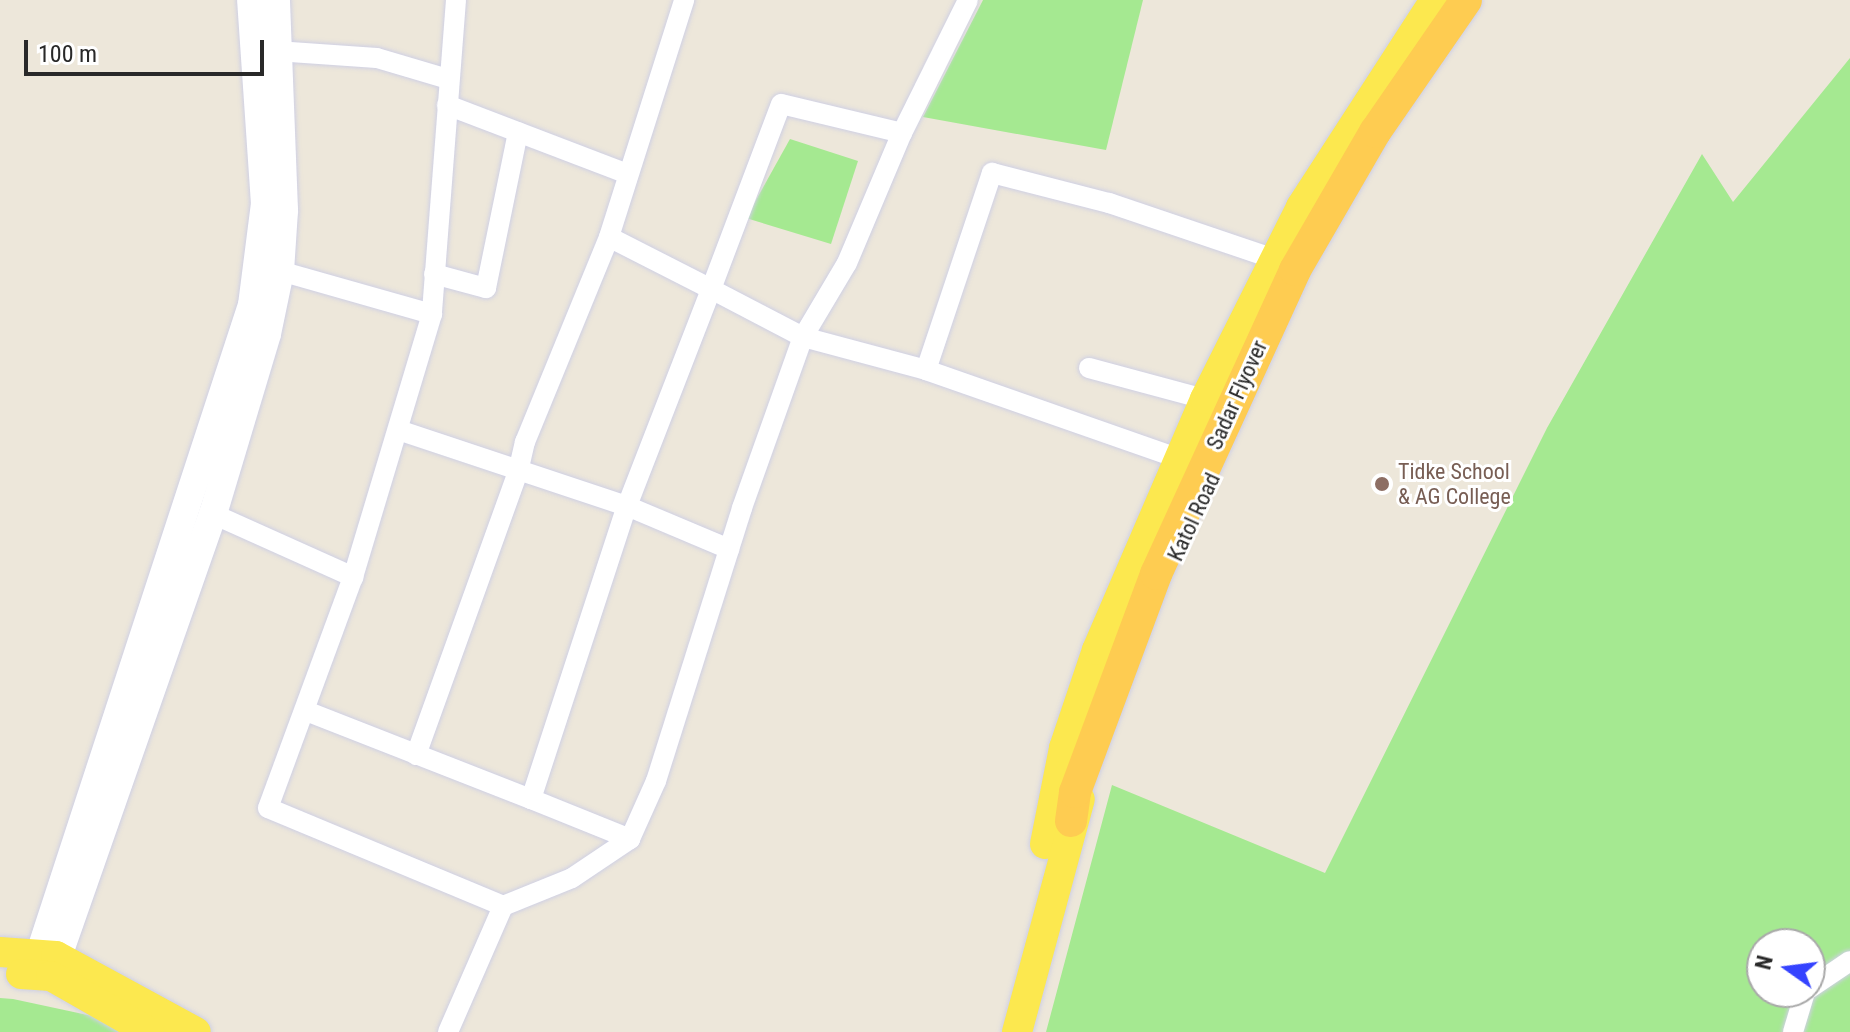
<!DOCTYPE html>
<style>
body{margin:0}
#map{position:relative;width:1850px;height:1032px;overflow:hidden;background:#ede7da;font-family:"Roboto Condensed",sans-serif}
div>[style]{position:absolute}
.green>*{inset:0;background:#a5e991}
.roads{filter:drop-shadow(0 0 2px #cfd0e4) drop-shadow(0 0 2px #cfd0e4)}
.minor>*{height:20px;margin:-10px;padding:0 10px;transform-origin:10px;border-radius:10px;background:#fff}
.secondary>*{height:28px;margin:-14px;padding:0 14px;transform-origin:14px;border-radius:14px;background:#fff}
.primary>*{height:30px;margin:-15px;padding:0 15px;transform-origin:15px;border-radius:15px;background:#fce84f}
.trunk>*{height:32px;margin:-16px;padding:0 16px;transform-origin:16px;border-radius:16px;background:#fecc51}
.dots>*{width:22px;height:22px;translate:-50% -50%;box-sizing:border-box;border:4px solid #fff;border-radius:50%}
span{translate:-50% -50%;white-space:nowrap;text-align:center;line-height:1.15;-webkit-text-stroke:6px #fff;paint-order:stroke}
.street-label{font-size:22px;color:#292929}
.education-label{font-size:22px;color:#785e54}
.left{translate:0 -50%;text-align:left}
.north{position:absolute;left:1746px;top:928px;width:80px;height:80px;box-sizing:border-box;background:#fff;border:2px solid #a9a9a9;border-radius:50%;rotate:284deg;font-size:22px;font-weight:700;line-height:32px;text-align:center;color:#292929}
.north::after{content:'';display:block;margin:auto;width:28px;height:36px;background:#3543ff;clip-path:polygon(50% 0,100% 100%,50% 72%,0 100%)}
.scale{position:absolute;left:24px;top:40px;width:240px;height:36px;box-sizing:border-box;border:4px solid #292929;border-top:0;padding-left:10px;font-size:24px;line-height:28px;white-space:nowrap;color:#292929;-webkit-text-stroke:6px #fff;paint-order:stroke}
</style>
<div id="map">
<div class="green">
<i style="clip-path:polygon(983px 0,1143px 0,1106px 150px,923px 117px)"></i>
<i style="clip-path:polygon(evenodd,1850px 58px,1850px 1032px,1046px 1032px,1112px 785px,1325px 873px,1547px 428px,1702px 154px,1733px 202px,1850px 58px,1762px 944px,1810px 944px,1810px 992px,1762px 992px,1762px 944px)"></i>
<i style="clip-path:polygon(790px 139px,858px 161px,831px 244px,746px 218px)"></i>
<i style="clip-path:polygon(0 998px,13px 999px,167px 1032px,0 1032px)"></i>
</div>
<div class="roads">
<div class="minor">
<i style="left:456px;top:0;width:315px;rotate:94.4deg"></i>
<i style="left:432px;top:314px;width:275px;rotate:106.7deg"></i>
<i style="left:353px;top:577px;width:246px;rotate:110.2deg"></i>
<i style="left:268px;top:808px;width:255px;rotate:22.6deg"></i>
<i style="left:276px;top:51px;width:101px;rotate:4deg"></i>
<i style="left:377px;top:58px;width:74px;rotate:16.5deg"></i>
<i style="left:447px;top:105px;width:194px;rotate:20.9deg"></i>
<i style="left:902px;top:133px;width:124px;rotate:-166.5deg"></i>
<i style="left:781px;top:104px;width:198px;rotate:110.7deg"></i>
<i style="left:711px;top:289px;width:104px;rotate:27.6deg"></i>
<i style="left:803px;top:337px;width:127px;rotate:15deg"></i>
<i style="left:926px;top:370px;width:269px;rotate:19.3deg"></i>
<i style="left:280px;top:271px;width:158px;rotate:15.8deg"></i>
<i style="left:434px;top:274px;width:54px;rotate:15.1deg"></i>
<i style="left:486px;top:288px;width:159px;rotate:-78.4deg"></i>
<i style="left:1089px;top:368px;width:120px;rotate:15deg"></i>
<i style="left:926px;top:370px;width:208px;rotate:-71.5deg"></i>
<i style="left:992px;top:173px;width:121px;rotate:14.4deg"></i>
<i style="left:1109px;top:203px;width:174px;rotate:18.7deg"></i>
<i style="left:401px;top:431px;width:238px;rotate:18.4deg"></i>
<i style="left:627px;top:506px;width:111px;rotate:22.9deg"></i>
<i style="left:213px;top:514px;width:154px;rotate:24.2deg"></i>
<i style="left:306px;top:711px;width:242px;rotate:21.4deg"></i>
<i style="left:531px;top:799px;width:308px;rotate:-71.9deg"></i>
<i style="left:627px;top:506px;width:233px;rotate:-68.8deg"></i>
<i style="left:711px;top:289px;width:114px;rotate:-153deg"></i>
<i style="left:609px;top:237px;width:249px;rotate:-72.4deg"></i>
<i style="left:416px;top:755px;width:301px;rotate:-70.2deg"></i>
<i style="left:518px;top:472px;width:31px;rotate:-77deg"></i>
<i style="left:525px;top:442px;width:222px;rotate:-67.7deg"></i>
<i style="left:531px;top:799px;width:107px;rotate:22deg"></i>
<i style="left:1810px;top:988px;width:48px;rotate:-34deg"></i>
<i style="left:448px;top:1032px;width:137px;rotate:-66.4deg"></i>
<i style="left:503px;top:906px;width:74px;rotate:-22.1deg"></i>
<i style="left:572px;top:878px;width:70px;rotate:-33.9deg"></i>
<i style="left:630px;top:839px;width:64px;rotate:-65.9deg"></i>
<i style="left:656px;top:781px;width:286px;rotate:-72.5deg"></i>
<i style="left:742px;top:508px;width:182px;rotate:-70.4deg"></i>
<i style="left:803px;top:337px;width:86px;rotate:-59.3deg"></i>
<i style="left:847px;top:263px;width:141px;rotate:-67.1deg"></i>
<i style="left:902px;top:133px;width:148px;rotate:-63.6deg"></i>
<i style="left:1793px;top:1032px;width:42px;rotate:-73.3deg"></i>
</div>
<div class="secondary">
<i style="left:34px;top:971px;width:701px;rotate:-71.88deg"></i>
<i style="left:252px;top:305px;width:102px;rotate:-82.7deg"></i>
<i style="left:265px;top:204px;width:204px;rotate:-93.9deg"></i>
<i style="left:51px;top:976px;width:490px;rotate:-70.7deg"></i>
<i style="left:213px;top:514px;width:188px;rotate:-73.3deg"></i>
<i style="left:267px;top:334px;width:64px;rotate:-78.3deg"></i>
<i style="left:280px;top:271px;width:61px;rotate:-86.2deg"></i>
<i style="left:284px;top:210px;width:210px;rotate:-92.2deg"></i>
</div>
<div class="primary">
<i style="left:1045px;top:844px;width:98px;rotate:-78.8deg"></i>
<i style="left:1064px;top:748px;width:103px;rotate:-71.4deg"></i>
<i style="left:1097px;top:650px;width:273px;rotate:-66.7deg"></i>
<i style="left:1205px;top:399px;width:215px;rotate:-63.4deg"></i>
<i style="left:1301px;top:207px;width:247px;rotate:-57.1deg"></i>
<i style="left:0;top:952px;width:56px;rotate:4.1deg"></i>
<i style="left:56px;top:956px;width:159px;rotate:28.5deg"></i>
<i style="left:21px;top:974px;width:30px;rotate:4deg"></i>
<i style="left:51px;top:976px;width:113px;rotate:29.7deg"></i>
<i style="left:1017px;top:1032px;width:241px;rotate:-74.9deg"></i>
</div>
<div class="trunk">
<i style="left:1071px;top:821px;width:29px;rotate:-82deg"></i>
<i style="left:1075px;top:792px;width:233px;rotate:-69.6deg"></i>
<i style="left:1156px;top:574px;width:334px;rotate:-65.4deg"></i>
<i style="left:1295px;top:270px;width:160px;rotate:-59.9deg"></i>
<i style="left:1375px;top:132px;width:160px;rotate:-55.4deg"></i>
</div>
</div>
<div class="dots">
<i style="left:1382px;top:484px;background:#8d6e63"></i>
</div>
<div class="street-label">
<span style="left:1237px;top:395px;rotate:-66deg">Sadar Flyover</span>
<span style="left:1194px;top:517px;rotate:-65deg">Katol Road</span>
</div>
<div class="education-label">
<span class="left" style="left:1398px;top:484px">Tidke School<br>&amp; AG College</span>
</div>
<div class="north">N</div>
<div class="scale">100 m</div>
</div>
